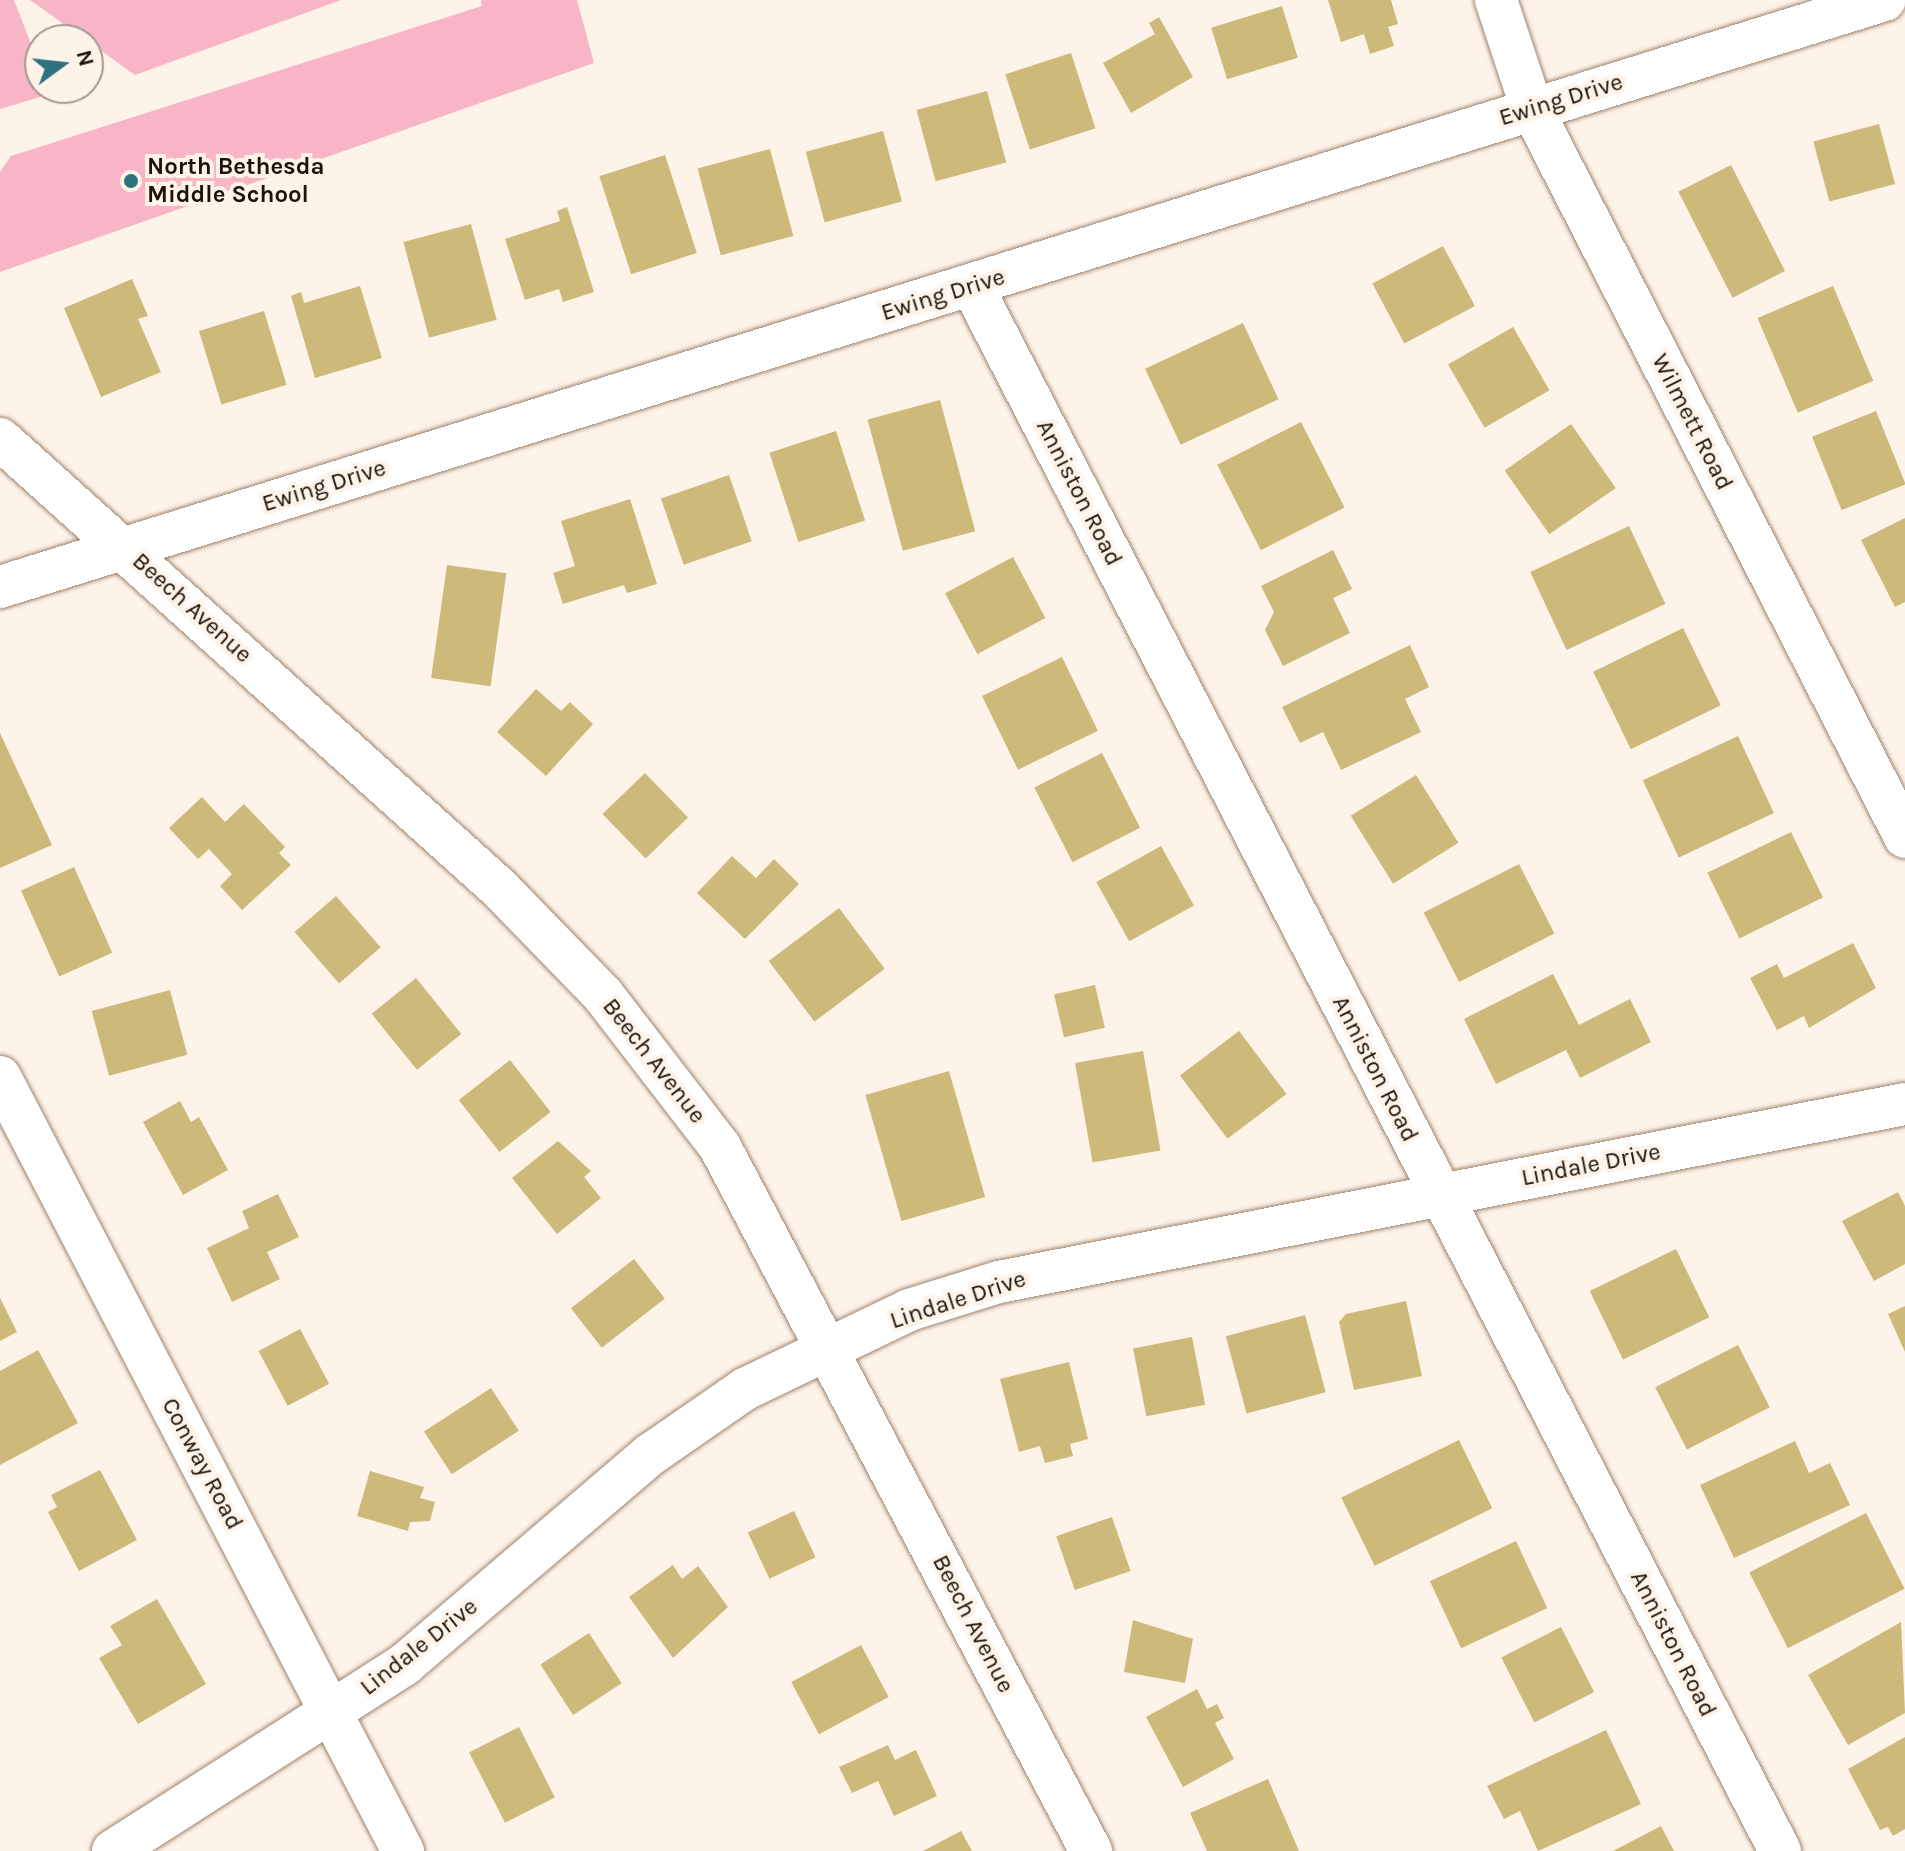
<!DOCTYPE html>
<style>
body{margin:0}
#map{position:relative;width:1905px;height:1851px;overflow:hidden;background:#fef3e9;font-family:Karla,sans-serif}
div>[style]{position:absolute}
.green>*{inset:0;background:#f7b5c5}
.building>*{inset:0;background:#cdb979;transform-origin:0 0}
.roads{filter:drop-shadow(0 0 2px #9e836c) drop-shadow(0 0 2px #9e836c)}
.minor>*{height:42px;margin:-21px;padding:0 21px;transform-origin:21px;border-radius:21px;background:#fff}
.dots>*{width:22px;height:22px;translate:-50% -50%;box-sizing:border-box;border:4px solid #fef3e9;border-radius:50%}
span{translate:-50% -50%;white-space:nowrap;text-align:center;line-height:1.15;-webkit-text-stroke:8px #fef3e9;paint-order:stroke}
.street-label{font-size:24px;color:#1d130a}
.poi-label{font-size:24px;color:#1d130a;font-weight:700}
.left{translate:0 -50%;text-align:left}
.north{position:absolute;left:24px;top:24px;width:80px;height:80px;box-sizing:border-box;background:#fef3e9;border:2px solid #a49990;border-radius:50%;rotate:75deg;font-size:22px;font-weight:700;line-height:32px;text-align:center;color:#1d130a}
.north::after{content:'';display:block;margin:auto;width:28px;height:36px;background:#2c727f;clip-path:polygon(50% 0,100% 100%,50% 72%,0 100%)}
</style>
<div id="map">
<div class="green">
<i style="clip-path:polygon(0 0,14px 0,40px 67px,40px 88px,50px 94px,0 109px)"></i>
<i style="clip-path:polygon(30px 0,341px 0,135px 75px)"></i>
<i style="clip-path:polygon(481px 0,577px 0,594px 63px,0 272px,0 172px,11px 156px,482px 6px)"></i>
</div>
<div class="building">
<i style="clip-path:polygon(1328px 0,1391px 0,1398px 24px,1388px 27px,1394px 46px,1370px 54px,1364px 34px,1341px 42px)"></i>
<i style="left:1282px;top:6px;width:54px;height:74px;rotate:73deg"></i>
<i style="clip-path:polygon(1159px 17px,1193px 77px,1131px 113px,1103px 63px,1155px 34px,1149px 23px)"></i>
<i style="left:1071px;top:53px;width:79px;height:69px;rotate:72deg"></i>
<i style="left:987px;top:91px;width:74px;height:73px;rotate:75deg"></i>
<i style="left:1879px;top:124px;width:62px;height:68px;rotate:75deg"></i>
<i style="left:883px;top:131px;width:73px;height:80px;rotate:75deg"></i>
<i style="left:770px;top:149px;width:90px;height:75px;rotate:75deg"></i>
<i style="left:665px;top:155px;width:103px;height:69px;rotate:72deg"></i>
<i style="left:1731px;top:165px;width:119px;height:59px;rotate:63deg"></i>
<i style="clip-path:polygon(567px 207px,594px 292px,563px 302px,559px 289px,525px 300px,505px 239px,560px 221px,557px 211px)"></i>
<i style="left:471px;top:224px;width:99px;height:70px;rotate:75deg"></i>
<i style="left:1443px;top:246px;width:68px;height:80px;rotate:62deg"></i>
<i style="clip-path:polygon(132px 279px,148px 316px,138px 319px,161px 372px,101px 397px,64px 308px)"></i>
<i style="clip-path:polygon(360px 286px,382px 358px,315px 378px,291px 296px,301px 292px,304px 303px)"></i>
<i style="left:1833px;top:286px;width:103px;height:82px;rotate:67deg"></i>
<i style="left:264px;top:311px;width:77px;height:68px;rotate:73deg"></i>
<i style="left:1243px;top:323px;width:84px;height:108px;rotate:65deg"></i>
<i style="left:1513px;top:327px;width:73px;height:75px;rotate:60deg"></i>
<i style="left:940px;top:400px;width:136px;height:75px;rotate:75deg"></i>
<i style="left:1876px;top:411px;width:79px;height:69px;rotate:68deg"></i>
<i style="left:1301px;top:422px;width:96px;height:94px;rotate:63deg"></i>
<i style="left:1571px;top:424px;width:78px;height:81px;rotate:55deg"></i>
<i style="left:836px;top:431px;width:94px;height:70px;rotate:72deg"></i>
<i style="left:729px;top:475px;width:70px;height:72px;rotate:71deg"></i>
<i style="clip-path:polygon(630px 499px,657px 584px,627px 593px,624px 585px,563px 604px,553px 573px,575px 566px,561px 521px)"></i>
<i style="clip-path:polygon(1905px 518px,1905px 602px,1895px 607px,1861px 540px)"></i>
<i style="left:1629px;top:526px;width:86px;height:109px;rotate:65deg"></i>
<i style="clip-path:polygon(1333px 550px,1352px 589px,1333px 598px,1350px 633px,1283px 666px,1265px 630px,1274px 612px,1261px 586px)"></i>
<i style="left:1013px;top:557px;width:69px;height:77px;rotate:62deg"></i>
<i style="left:447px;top:565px;width:60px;height:114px;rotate:8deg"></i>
<i style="left:1683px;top:628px;width:86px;height:100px;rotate:64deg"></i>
<i style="clip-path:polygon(1410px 645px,1429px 687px,1405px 699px,1421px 732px,1341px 770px,1323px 732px,1300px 743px,1282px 707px)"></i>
<i style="left:1062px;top:657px;width:82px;height:89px;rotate:64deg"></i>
<i style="clip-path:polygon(536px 689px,561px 711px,570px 702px,593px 724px,546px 776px,497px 732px)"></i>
<i style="clip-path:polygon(0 733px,52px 845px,0 868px)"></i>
<i style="left:1738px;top:736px;width:85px;height:105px;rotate:65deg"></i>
<i style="left:1102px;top:753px;width:84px;height:76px;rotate:63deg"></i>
<i style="left:645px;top:773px;width:62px;height:59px;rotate:46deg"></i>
<i style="left:1416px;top:775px;width:80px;height:77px;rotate:58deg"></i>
<i style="clip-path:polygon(202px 797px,225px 822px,244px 804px,285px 847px,279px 853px,291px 865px,242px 910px,220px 886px,232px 874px,209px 849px,198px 859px,169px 828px)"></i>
<i style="left:1791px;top:832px;width:73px;height:93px;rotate:64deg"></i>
<i style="left:1161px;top:846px;width:68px;height:74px;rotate:61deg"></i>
<i style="clip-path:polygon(732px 856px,756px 878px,774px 859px,799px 884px,745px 939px,697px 893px)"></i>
<i style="left:1519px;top:864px;width:78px;height:107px;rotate:63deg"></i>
<i style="left:74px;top:867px;width:94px;height:58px;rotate:66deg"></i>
<i style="left:336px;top:896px;width:68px;height:55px;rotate:49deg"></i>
<i style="left:839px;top:908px;width:76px;height:88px;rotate:53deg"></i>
<i style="clip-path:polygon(1853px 943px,1876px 988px,1809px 1028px,1804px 1016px,1777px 1030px,1750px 978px,1777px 964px,1784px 978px)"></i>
<i style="clip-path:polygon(1553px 974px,1579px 1025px,1630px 999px,1651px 1042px,1580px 1078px,1566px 1050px,1496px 1084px,1464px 1019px)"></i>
<i style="left:416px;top:978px;width:72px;height:57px;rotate:51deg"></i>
<i style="left:1095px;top:985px;width:44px;height:42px;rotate:77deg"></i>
<i style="left:170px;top:990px;width:67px;height:81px;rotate:75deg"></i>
<i style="left:1239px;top:1031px;width:79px;height:74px;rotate:53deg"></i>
<i style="left:1143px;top:1051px;width:101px;height:69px;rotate:80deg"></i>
<i style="left:510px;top:1060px;width:66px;height:65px;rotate:52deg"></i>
<i style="left:949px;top:1071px;width:131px;height:87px;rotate:74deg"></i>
<i style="clip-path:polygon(180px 1101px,191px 1122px,199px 1117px,228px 1170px,183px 1195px,143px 1122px)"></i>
<i style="clip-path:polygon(558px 1141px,591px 1171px,584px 1177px,601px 1198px,557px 1234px,512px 1178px)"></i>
<i style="clip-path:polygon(1898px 1192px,1905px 1206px,1905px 1264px,1874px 1281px,1842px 1221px)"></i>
<i style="clip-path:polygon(278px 1194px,299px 1237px,267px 1252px,280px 1279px,232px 1302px,207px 1248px,249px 1228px,242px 1211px)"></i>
<i style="left:1676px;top:1249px;width:76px;height:96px;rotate:64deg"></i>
<i style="left:634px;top:1259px;width:50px;height:80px;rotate:52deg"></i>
<i style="clip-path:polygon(0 1298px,17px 1332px,0 1341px)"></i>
<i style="clip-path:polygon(1406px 1301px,1422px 1376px,1354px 1390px,1339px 1322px,1346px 1314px)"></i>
<i style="clip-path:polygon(1905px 1306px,1905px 1352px,1888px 1314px)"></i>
<i style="left:1305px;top:1315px;width:80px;height:82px;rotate:75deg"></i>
<i style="left:300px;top:1329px;width:62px;height:47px;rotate:62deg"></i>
<i style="left:1192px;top:1337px;width:69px;height:60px;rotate:79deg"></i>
<i style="left:1738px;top:1345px;width:70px;height:93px;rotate:63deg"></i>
<i style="clip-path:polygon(38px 1350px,78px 1423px,0 1465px,0 1371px)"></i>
<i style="clip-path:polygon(1069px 1362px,1088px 1439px,1070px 1444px,1073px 1456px,1045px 1463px,1040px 1446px,1019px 1452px,1000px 1379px)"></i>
<i style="left:491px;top:1388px;width:51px;height:80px;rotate:57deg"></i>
<i style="left:1459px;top:1440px;width:76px;height:131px;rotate:64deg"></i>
<i style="clip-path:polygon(1795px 1441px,1809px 1473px,1830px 1463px,1850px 1505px,1734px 1558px,1700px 1485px)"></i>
<i style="clip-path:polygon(100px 1470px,137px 1540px,79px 1571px,48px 1512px,57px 1507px,51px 1495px)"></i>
<i style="clip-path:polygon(370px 1471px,424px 1487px,420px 1498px,435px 1502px,430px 1521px,410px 1522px,408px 1531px,357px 1516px)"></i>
<i style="left:794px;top:1511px;width:51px;height:51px;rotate:65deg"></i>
<i style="left:1866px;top:1513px;width:85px;height:131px;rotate:63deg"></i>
<i style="left:1112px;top:1517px;width:57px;height:59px;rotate:71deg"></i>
<i style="left:1516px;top:1541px;width:74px;height:95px;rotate:65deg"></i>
<i style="clip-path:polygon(673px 1565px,682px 1579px,698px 1566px,728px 1607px,673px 1658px,629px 1597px)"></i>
<i style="clip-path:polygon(157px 1599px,206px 1684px,138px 1724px,99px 1658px,122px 1645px,110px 1626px)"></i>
<i style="clip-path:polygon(1133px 1620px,1193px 1639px,1185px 1683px,1124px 1672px)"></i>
<i style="clip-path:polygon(1901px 1622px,1905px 1713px,1848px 1745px,1808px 1675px)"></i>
<i style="left:1561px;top:1627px;width:73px;height:67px;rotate:63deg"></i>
<i style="left:589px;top:1633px;width:60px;height:58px;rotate:57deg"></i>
<i style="left:861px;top:1645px;width:59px;height:79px;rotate:62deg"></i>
<i style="clip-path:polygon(1197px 1689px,1207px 1709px,1217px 1704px,1224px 1718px,1215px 1723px,1234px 1759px,1183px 1787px,1146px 1717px)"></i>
<i style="left:519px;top:1727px;width:79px;height:56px;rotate:63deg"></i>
<i style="clip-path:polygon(1606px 1730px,1641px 1804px,1538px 1851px,1520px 1811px,1504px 1819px,1487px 1786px)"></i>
<i style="clip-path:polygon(1905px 1737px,1905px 1829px,1893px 1836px,1888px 1827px,1880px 1830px,1848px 1769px)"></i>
<i style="clip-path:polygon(888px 1745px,895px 1760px,916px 1750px,937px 1796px,894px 1816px,878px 1781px,852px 1793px,839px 1767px)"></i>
<i style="clip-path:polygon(1268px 1779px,1299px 1851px,1207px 1851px,1190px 1813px)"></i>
<i style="clip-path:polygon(1661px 1826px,1674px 1851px,1613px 1851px)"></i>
<i style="clip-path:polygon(961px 1831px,972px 1851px,923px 1851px)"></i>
</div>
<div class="roads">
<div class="minor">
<i style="left:1496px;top:0;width:115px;rotate:71.7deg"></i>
<i style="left:1532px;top:109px;width:818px;rotate:62.87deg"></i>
<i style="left:972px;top:286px;width:1761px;rotate:62.69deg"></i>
<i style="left:0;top:439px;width:671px;rotate:41.98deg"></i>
<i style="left:499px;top:888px;width:149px;rotate:45.8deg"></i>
<i style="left:603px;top:995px;width:192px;rotate:52.4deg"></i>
<i style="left:720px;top:1147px;width:796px;rotate:62.21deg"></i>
<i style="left:0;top:587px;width:1974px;rotate:-17.3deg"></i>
<i style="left:0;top:1077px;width:873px;rotate:62.5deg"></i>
<i style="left:113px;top:1851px;width:347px;rotate:-32.6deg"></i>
<i style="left:405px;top:1664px;width:323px;rotate:-40.5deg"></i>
<i style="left:651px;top:1454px;width:114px;rotate:-34.7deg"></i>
<i style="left:745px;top:1389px;width:182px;rotate:-25.7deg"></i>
<i style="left:909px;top:1310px;width:94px;rotate:-17.3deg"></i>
<i style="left:999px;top:1282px;width:923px;rotate:-11.12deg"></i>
</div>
</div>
<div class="dots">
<i style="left:131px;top:181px;background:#2c727f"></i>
</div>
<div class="street-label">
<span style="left:1561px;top:100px;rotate:-17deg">Ewing Drive</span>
<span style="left:943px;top:295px;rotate:-17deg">Ewing Drive</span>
<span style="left:1692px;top:422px;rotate:63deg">Wilmett Road</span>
<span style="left:324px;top:486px;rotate:-17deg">Ewing Drive</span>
<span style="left:1079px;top:493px;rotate:63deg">Anniston Road</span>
<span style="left:192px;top:608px;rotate:42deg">Beech Avenue</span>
<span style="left:654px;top:1061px;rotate:52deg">Beech Avenue</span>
<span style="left:1375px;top:1069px;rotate:63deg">Anniston Road</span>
<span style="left:1591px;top:1165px;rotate:-11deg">Lindale Drive</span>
<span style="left:958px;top:1300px;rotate:-18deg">Lindale Drive</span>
<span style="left:202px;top:1464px;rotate:62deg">Conway Road</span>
<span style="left:973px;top:1624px;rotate:63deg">Beech Avenue</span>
<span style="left:1673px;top:1644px;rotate:63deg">Anniston Road</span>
<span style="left:419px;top:1647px;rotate:-38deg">Lindale Drive</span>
</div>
<div class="poi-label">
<span class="left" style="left:147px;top:181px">North Bethesda<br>Middle School</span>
</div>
<div class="north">N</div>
</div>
